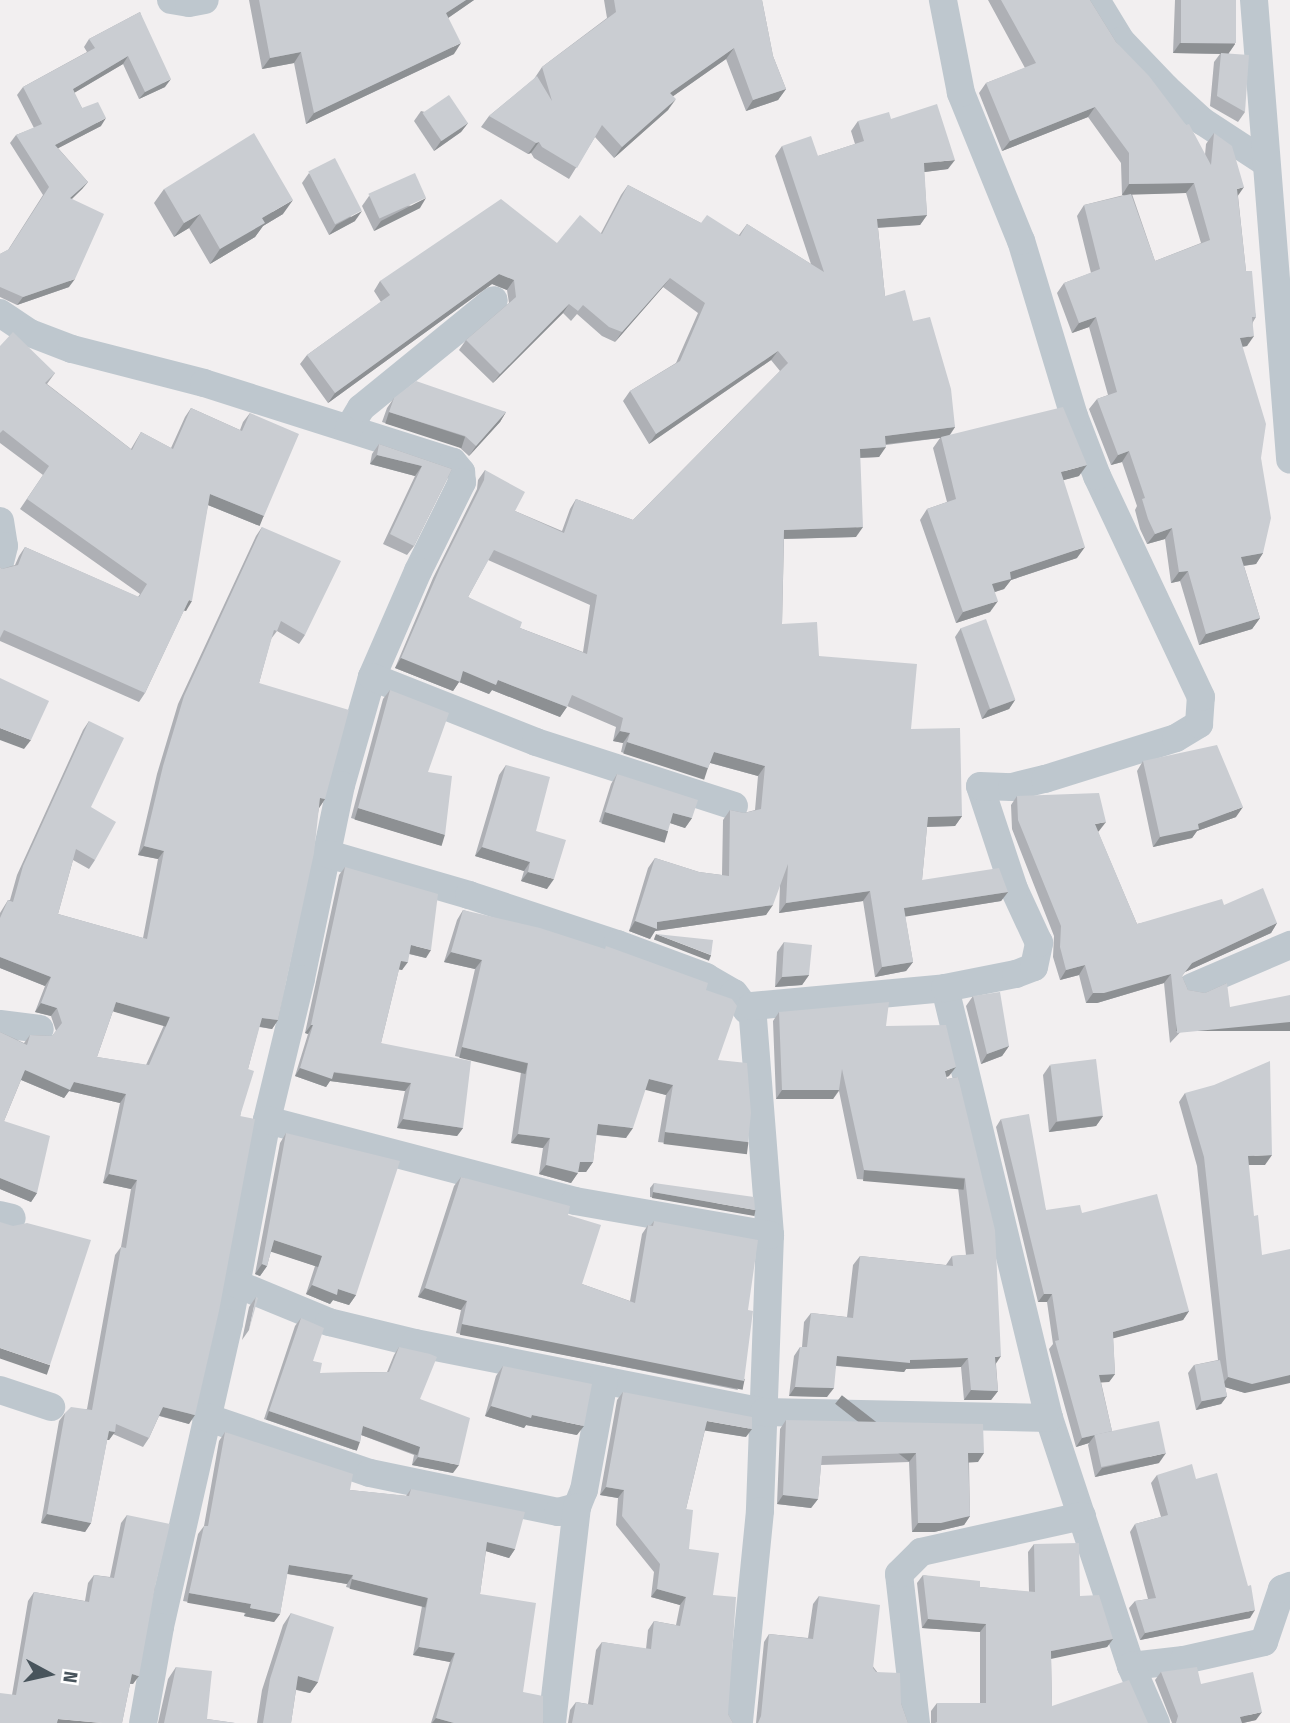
<!DOCTYPE html>
<style>
body{margin:0}
#map{position:relative;width:1290px;height:1723px;overflow:hidden;background:#f2eff0;font-family:"Fira Sans Condensed",sans-serif}
div>[style]{position:absolute}
.minor>*{height:28px;margin:-14px;padding:0 14px;transform-origin:14px;border-radius:14px;background:#bec7ce}
.wall>*{inset:0;background:#aeb0b5}
.shaded-wall>*{inset:0;background:#8d9093;transform-origin:0 0}
.building>*{inset:0;background:#cacdd2;transform-origin:0 0}
span{translate:-50% -50%;white-space:nowrap;text-align:center;line-height:1.15;-webkit-text-stroke:5px #fff;paint-order:stroke}
.north{position:absolute;left:14px;top:1639px;width:70px;height:70px;-webkit-text-stroke:5px #fff;paint-order:stroke;rotate:98deg;font-size:19px;font-weight:700;line-height:28px;text-align:center;color:#48545c}
.north::after{content:'';display:block;margin:auto;width:24px;height:32px;background:#48545c;clip-path:polygon(50% 0,100% 100%,50% 72%,0 100%)}
</style>
<div id="map">
<div class="minor">
<i style="left:171px;top:0;width:18px;rotate:9deg"></i>
<i style="left:189px;top:3px;width:16px;rotate:-11deg"></i>
<i style="left:1096px;top:0;width:48px;rotate:58.6deg"></i>
<i style="left:1121px;top:41px;width:65px;rotate:46.2deg"></i>
<i style="left:1166px;top:88px;width:49px;rotate:42.5deg"></i>
<i style="left:1202px;top:121px;width:75px;rotate:33.1deg"></i>
<i style="left:1254px;top:0;width:461px;rotate:85.5deg"></i>
<i style="left:0;top:313px;width:36px;rotate:34deg"></i>
<i style="left:30px;top:333px;width:45px;rotate:20.9deg"></i>
<i style="left:72px;top:349px;width:136px;rotate:14.4deg"></i>
<i style="left:204px;top:383px;width:261px;rotate:17.6deg"></i>
<i style="left:453px;top:462px;width:13px;rotate:51deg"></i>
<i style="left:461px;top:472px;width:10px;rotate:84deg"></i>
<i style="left:462px;top:482px;width:99px;rotate:116.3deg"></i>
<i style="left:418px;top:571px;width:116px;rotate:113.5deg"></i>
<i style="left:372px;top:677px;width:112px;rotate:106deg"></i>
<i style="left:341px;top:785px;width:198px;rotate:101.7deg"></i>
<i style="left:301px;top:979px;width:145px;rotate:103.6deg"></i>
<i style="left:267px;top:1120px;width:207px;rotate:100.6deg"></i>
<i style="left:229px;top:1323px;width:312px;rotate:102.8deg"></i>
<i style="left:160px;top:1627px;width:97px;rotate:100deg"></i>
<i style="left:349px;top:428px;width:23px;rotate:-59deg"></i>
<i style="left:361px;top:408px;width:171px;rotate:-39.1deg"></i>
<i style="left:0;top:521px;width:25px;rotate:81deg"></i>
<i style="left:4px;top:546px;width:16px;rotate:104deg"></i>
<i style="left:372px;top:677px;width:176px;rotate:21.6deg"></i>
<i style="left:536px;top:742px;width:208px;rotate:17.9deg"></i>
<i style="left:328px;top:854px;width:147px;rotate:16.2deg"></i>
<i style="left:469px;top:895px;width:156px;rotate:18.3deg"></i>
<i style="left:617px;top:944px;width:95px;rotate:20.3deg"></i>
<i style="left:706px;top:977px;width:32px;rotate:30deg"></i>
<i style="left:734px;top:993px;width:21px;rotate:53deg"></i>
<i style="left:747px;top:1010px;width:6px;rotate:-39deg"></i>
<i style="left:752px;top:1006px;width:230px;rotate:85.5deg"></i>
<i style="left:770px;top:1235px;width:276px;rotate:92.1deg"></i>
<i style="left:760px;top:1511px;width:213px;rotate:95.7deg"></i>
<i style="left:1192px;top:987px;width:107px;rotate:-23.2deg"></i>
<i style="left:945px;top:988px;width:442px;rotate:76.4deg"></i>
<i style="left:1049px;top:1418px;width:261px;rotate:71.7deg"></i>
<i style="left:1131px;top:1666px;width:53px;rotate:-6.5deg"></i>
<i style="left:1184px;top:1660px;width:82px;rotate:-12.7deg"></i>
<i style="left:1264px;top:1642px;width:56px;rotate:-71.2deg"></i>
<i style="left:1282px;top:1589px;width:9px;rotate:-21deg"></i>
<i style="left:752px;top:1006px;width:194px;rotate:-5.3deg"></i>
<i style="left:945px;top:988px;width:72px;rotate:-11.2deg"></i>
<i style="left:1016px;top:974px;width:19px;rotate:-21deg"></i>
<i style="left:1034px;top:967px;width:25px;rotate:-78deg"></i>
<i style="left:1039px;top:943px;width:60px;rotate:-114.8deg"></i>
<i style="left:1014px;top:889px;width:108px;rotate:-108.3deg"></i>
<i style="left:980px;top:786px;width:32px;rotate:2deg"></i>
<i style="left:1012px;top:787px;width:34px;rotate:-14deg"></i>
<i style="left:1045px;top:779px;width:137px;rotate:-17.4deg"></i>
<i style="left:1176px;top:738px;width:27px;rotate:-31deg"></i>
<i style="left:1199px;top:724px;width:27px;rotate:-86deg"></i>
<i style="left:1201px;top:697px;width:244px;rotate:-115.2deg"></i>
<i style="left:1097px;top:476px;width:64px;rotate:-111deg"></i>
<i style="left:1074px;top:416px;width:183px;rotate:-106.8deg"></i>
<i style="left:1021px;top:241px;width:160px;rotate:-112.1deg"></i>
<i style="left:961px;top:93px;width:95px;rotate:-101deg"></i>
<i style="left:0;top:1024px;width:40px;rotate:7.1deg"></i>
<i style="left:267px;top:1120px;width:318px;rotate:14.7deg"></i>
<i style="left:575px;top:1201px;width:198px;rotate:9.9deg"></i>
<i style="left:0;top:1215px;width:12px;rotate:14deg"></i>
<i style="left:237px;top:1284px;width:100px;rotate:22.4deg"></i>
<i style="left:329px;top:1322px;width:89px;rotate:13.7deg"></i>
<i style="left:415px;top:1343px;width:356px;rotate:11.2deg"></i>
<i style="left:764px;top:1412px;width:285px;rotate:1.2deg"></i>
<i style="left:0;top:1390px;width:54px;rotate:18.4deg"></i>
<i style="left:206px;top:1417px;width:173px;rotate:18.9deg"></i>
<i style="left:370px;top:1473px;width:192px;rotate:11.7deg"></i>
<i style="left:558px;top:1512px;width:20px;rotate:-15deg"></i>
<i style="left:577px;top:1507px;width:18px;rotate:-68deg"></i>
<i style="left:584px;top:1490px;width:111px;rotate:-79.6deg"></i>
<i style="left:1131px;top:1666px;width:62px;rotate:66.3deg"></i>
<i style="left:552px;top:1723px;width:217px;rotate:-83.4deg"></i>
<i style="left:916px;top:1723px;width:150px;rotate:-96.5deg"></i>
<i style="left:899px;top:1574px;width:31px;rotate:-45deg"></i>
<i style="left:921px;top:1552px;width:165px;rotate:-12.6deg"></i>
</div>
<div class="wall">
<i style="clip-path:polygon(249px 0,474px 0,448px 18px,454px 54px,306px 124px,294px 63px,262px 69px)"></i>
<i style="clip-path:polygon(604px 0,762px 0,773px 56px,786px 89px,778px 100px,746px 111px,726px 59px,673px 96px,668px 110px,614px 158px,595px 137px,569px 179px,534px 158px,531px 153px,528px 154px,481px 127px,489px 116px,534px 79px,542px 67px,607px 18px)"></i>
<i style="clip-path:polygon(evenodd,988px 0,1090px 0,1116px 42px,1205px 155px,1206px 144px,1214px 133px,1238px 196px,1246px 271px,1256px 317px,1253px 322px,1247px 346px,1242px 347px,1261px 458px,1263px 553px,1256px 564px,1244px 566px,1260px 618px,1252px 629px,1199px 645px,1180px 581px,1171px 583px,1165px 539px,1147px 544px,1140px 529px,1135px 510px,1137px 506px,1122px 462px,1111px 465px,1089px 409px,1097px 399px,1108px 395px,1089px 327px,1072px 333px,1057px 293px,1064px 283px,1091px 273px,1077px 216px,1084px 205px,1128px 194px,1122px 195px,1121px 163px,1088px 117px,1002px 151px,979px 93px,986px 83px,1025px 68px,988px 0,1186px 193px,1201px 243px,1155px 261px,1132px 194px,1186px 193px)"></i>
<i style="clip-path:polygon(1175px 0,1236px 0,1235px 44px,1229px 53px,1245px 112px,1238px 122px,1210px 106px,1214px 62px,1220px 54px,1173px 53px)"></i>
<i style="clip-path:polygon(140px 12px,165px 87px,139px 99px,123px 64px,74px 93px,82px 108px,101px 126px,58px 148px,88px 182px,82px 189px,72px 199px,69px 287px,17px 305px,0 297px,0 254px,8px 250px,43px 195px,10px 143px,16px 135px,34px 128px,17px 95px,23px 87px,87px 52px,84px 47px,89px 39px)"></i>
<i style="clip-path:polygon(421px 111px,468px 123px,461px 132px,434px 151px,414px 121px)"></i>
<i style="clip-path:polygon(evenodd,891px 119px,948px 169px,924px 172px,927px 215px,920px 225px,878px 228px,885px 296px,913px 321px,955px 427px,950px 435px,1079px 476px,1063px 480px,1077px 558px,1011px 580px,1004px 589px,995px 592px,990px 612px,956px 623px,920px 520px,927px 509px,947px 502px,933px 448px,940px 438px,886px 445px,879px 457px,860px 458px,856px 537px,784px 539px,782px 624px,819px 656px,911px 729px,962px 816px,955px 826px,927px 827px,922px 880px,1008px 892px,1001px 901px,905px 916px,913px 962px,906px 971px,875px 977px,863px 901px,779px 913px,780px 884px,766px 915px,655px 931px,650px 939px,629px 931px,648px 868px,655px 858px,699px 872px,722px 875px,723px 820px,730px 810px,744px 813px,755px 810px,758px 776px,710px 763px,708px 768px,702px 778px,621px 752px,623px 743px,613px 741px,616px 727px,567px 706px,560px 717px,492px 690px,489px 694px,459px 682px,453px 691px,395px 668px,433px 578px,477px 489px,478px 480px,485px 470px,515px 511px,562px 531px,570px 509px,576px 499px,633px 520px,780px 371px,771px 360px,649px 444px,623px 401px,630px 391px,676px 363px,698px 313px,663px 287px,615px 342px,602px 336px,577px 314px,571px 321px,563px 313px,493px 383px,459px 350px,466px 340px,509px 303px,507px 290px,492px 284px,328px 403px,300px 364px,307px 355px,381px 302px,374px 291px,380px 281px,557px 243px,601px 233px,621px 195px,628px 185px,701px 223px,739px 235px,747px 224px,811px 264px,775px 156px,782px 146px,818px 156px,855px 144px,851px 131px,858px 121px,891px 119px,488px 560px,590px 605px,583px 652px,520px 628px,468px 597px,488px 560px)"></i>
<i style="clip-path:polygon(309px 173px,355px 221px,329px 235px,302px 183px)"></i>
<i style="clip-path:polygon(164px 189px,283px 214px,263px 226px,255px 237px,210px 264px,189px 228px,174px 237px,154px 203px)"></i>
<i style="clip-path:polygon(369px 196px,420px 208px,374px 231px,362px 206px)"></i>
<i style="clip-path:polygon(0 346px,55px 373px,47px 384px,131px 449px,141px 432px,171px 448px,185px 417px,191px 408px,240px 430px,243px 422px,250px 413px,264px 516px,257px 525px,208px 505px,186px 611px,184px 610px,145px 693px,139px 702px,0 641px,0 567px,2px 569px,15px 565px,19px 556px,25px 547px,138px 597px,140px 594px,20px 509px,43px 475px,0 443px)"></i>
<i style="clip-path:polygon(394px 398px,506px 412px,500px 422px,469px 456px,458px 446px,382px 422px,387px 408px)"></i>
<i style="clip-path:polygon(379px 444px,452px 469px,414px 546px,407px 555px,383px 544px,415px 476px,370px 464px,372px 454px)"></i>
<i style="clip-path:polygon(evenodd,262px 527px,305px 635px,299px 644px,277px 631px,271px 639px,259px 683px,325px 799px,319px 808px,278px 1020px,272px 1029px,259px 1027px,248px 1069px,189px 1424px,159px 1416px,149px 1438px,143px 1447px,113px 1434px,109px 1440px,107px 1440px,91px 1523px,85px 1532px,41px 1523px,59px 1421px,65px 1413px,87px 1409px,115px 1255px,121px 1247px,131px 1189px,103px 1183px,120px 1103px,69px 1091px,64px 1098px,21px 1080px,4px 1121px,37px 1193px,31px 1202px,0 1189px,0 1032px,24px 1043px,30px 1035px,52px 1036px,56px 1031px,51px 1016px,35px 1012px,45px 986px,0 968px,0 913px,8px 900px,10px 900px,17px 875px,83px 730px,89px 721px,91px 807px,95px 860px,89px 869px,73px 860px,58px 914px,143px 938px,158px 859px,138px 855px,157px 774px,178px 704px,256px 536px,262px 527px,113px 1011px,164px 1025px,146px 1065px,97px 1057px,113px 1011px)"></i>
<i style="clip-path:polygon(961px 628px,1015px 700px,1009px 709px,982px 719px,955px 637px)"></i>
<i style="clip-path:polygon(390px 690px,428px 772px,439px 845px,351px 818px,383px 699px)"></i>
<i style="clip-path:polygon(1143px 761px,1236px 817px,1197px 831px,1192px 838px,1153px 847px,1137px 771px)"></i>
<i style="clip-path:polygon(506px 765px,536px 831px,547px 889px,521px 881px,524px 871px,475px 856px,499px 775px)"></i>
<i style="clip-path:polygon(617px 774px,692px 818px,685px 828px,670px 823px,661px 841px,599px 822px,611px 784px)"></i>
<i style="clip-path:polygon(1017px 796px,1099px 831px,1098px 832px,1137px 924px,1224px 905px,1277px 923px,1271px 933px,1185px 972px,1182px 976px,1188px 990px,1205px 993px,1227px 983px,1170px 1043px,1164px 983px,1097px 1003px,1086px 1003px,1079px 975px,1060px 980px,1053px 957px,1054px 936px,1012px 829px,1011px 805px)"></i>
<i style="clip-path:polygon(345px 867px,426px 958px,409px 954px,402px 970px,399px 969px,381px 1043px,463px 1128px,457px 1136px,397px 1128px,405px 1091px,330px 1081px,326px 1087px,295px 1076px,308px 1034px,305px 1033px,339px 875px)"></i>
<i style="clip-path:polygon(463px 910px,706px 990px,718px 1060px,748px 1142px,741px 1152px,658px 1142px,666px 1095px,645px 1089px,626px 1138px,596px 1135px,593px 1162px,586px 1172px,578px 1172px,571px 1183px,539px 1174px,543px 1148px,511px 1143px,521px 1072px,455px 1056px,475px 969px,444px 962px,457px 920px)"></i>
<i style="clip-path:polygon(784px 942px,809px 975px,802px 985px,775px 987px,777px 952px)"></i>
<i style="clip-path:polygon(973px 996px,1009px 1046px,1002px 1056px,981px 1064px,966px 1006px)"></i>
<i style="clip-path:polygon(779px 1012px,886px 1026px,949px 1076px,946px 1077px,947px 1079px,958px 1077px,996px 1364px,998px 1391px,991px 1400px,964px 1400px,961px 1367px,906px 1369px,904px 1372px,836px 1366px,827px 1397px,789px 1396px,794px 1356px,800px 1347px,802px 1347px,804px 1322px,811px 1313px,847px 1317px,853px 1265px,860px 1256px,946px 1265px,952px 1256px,966px 1255px,958px 1187px,857px 1179px,839px 1091px,833px 1099px,776px 1099px,773px 1021px)"></i>
<i style="clip-path:polygon(1050px 1065px,1103px 1116px,1096px 1126px,1049px 1132px,1043px 1075px)"></i>
<i style="clip-path:polygon(1185px 1093px,1265px 1165px,1249px 1165px,1245px 1393px,1225px 1387px,1227px 1396px,1221px 1404px,1196px 1410px,1188px 1373px,1194px 1365px,1218px 1360px,1197px 1166px,1179px 1102px)"></i>
<i style="clip-path:polygon(1001px 1119px,1046px 1210px,1082px 1213px,1189px 1311px,1183px 1320px,1113px 1338px,1115px 1374px,1109px 1382px,1101px 1382px,1112px 1431px,1159px 1463px,1095px 1477px,1088px 1445px,1089px 1443px,1076px 1447px,1049px 1349px,1053px 1344px,1047px 1302px,1038px 1302px,996px 1127px)"></i>
<i style="clip-path:polygon(286px 1133px,356px 1295px,349px 1305px,333px 1300px,330px 1304px,306px 1294px,315px 1266px,271px 1251px,267px 1266px,260px 1276px,255px 1274px,280px 1143px)"></i>
<i style="clip-path:polygon(461px 1177px,568px 1215px,582px 1284px,630px 1301px,642px 1234px,648px 1225px,651px 1225px,654px 1221px,738px 1390px,456px 1333px,461px 1310px,418px 1297px,454px 1186px)"></i>
<i style="clip-path:polygon(654px 1183px,752px 1215px,650px 1197px,650px 1188px)"></i>
<i style="clip-path:polygon(256px 1297px,249px 1330px,242px 1340px,249px 1307px)"></i>
<i style="clip-path:polygon(301px 1318px,313px 1361px,320px 1373px,387px 1372px,394px 1355px,399px 1347px,420px 1399px,453px 1473px,412px 1465px,414px 1455px,361px 1435px,360px 1442px,354px 1450px,264px 1419px,295px 1326px)"></i>
<i style="clip-path:polygon(503px 1366px,577px 1435px,526px 1425px,524px 1428px,485px 1416px,496px 1376px)"></i>
<i style="clip-path:polygon(623px 1392px,746px 1437px,705px 1430px,686px 1509px,689px 1549px,713px 1595px,728px 1714px,733px 1723px,568px 1723px,570px 1710px,576px 1702px,588px 1704px,596px 1650px,602px 1642px,646px 1649px,648px 1630px,654px 1621px,676px 1625px,680px 1605px,651px 1597px,654px 1572px,616px 1525px,618px 1498px,600px 1495px,617px 1400px)"></i>
<i style="clip-path:polygon(786px 1420px,978px 1462px,969px 1462px,970px 1516px,964px 1525px,934px 1532px,912px 1532px,909px 1462px,821px 1465px,818px 1499px,811px 1508px,777px 1504px,780px 1429px)"></i>
<i style="clip-path:polygon(225px 1432px,350px 1490px,406px 1496px,411px 1489px,515px 1549px,509px 1558px,486px 1551px,480px 1594px,523px 1692px,544px 1723px,431px 1723px,450px 1662px,413px 1655px,422px 1606px,346px 1587px,347px 1584px,287px 1574px,280px 1614px,274px 1622px,244px 1616px,245px 1612px,183px 1601px,198px 1534px,204px 1526px,219px 1441px)"></i>
<i style="clip-path:polygon(1157px 1475px,1196px 1479px,1250px 1618px,1140px 1640px,1129px 1608px,1135px 1601px,1148px 1599px,1130px 1532px,1135px 1524px,1161px 1517px,1151px 1483px)"></i>
<i style="clip-path:polygon(127px 1515px,155px 1587px,133px 1684px,130px 1684px,122px 1723px,12px 1695px,28px 1601px,34px 1592px,85px 1601px,88px 1583px,94px 1575px,110px 1577px,121px 1523px)"></i>
<i style="clip-path:polygon(1034px 1544px,1080px 1596px,1113px 1639px,1107px 1647px,1051px 1658px,1052px 1706px,1148px 1723px,931px 1723px,931px 1711px,937px 1703px,980px 1703px,980px 1632px,922px 1628px,917px 1583px,923px 1575px,980px 1587px,1029px 1592px,1028px 1552px)"></i>
<i style="clip-path:polygon(819px 1596px,901px 1703px,908px 1723px,756px 1723px,764px 1642px,769px 1634px,808px 1638px,813px 1604px)"></i>
<i style="clip-path:polygon(291px 1613px,318px 1682px,310px 1693px,296px 1690px,291px 1723px,257px 1723px,262px 1690px,283px 1625px)"></i>
<i style="clip-path:polygon(176px 1667px,207px 1719px,235px 1723px,158px 1723px,168px 1679px)"></i>
<i style="clip-path:polygon(1161px 1672px,1201px 1684px,1256px 1720px,1243px 1723px,1172px 1723px,1155px 1680px)"></i>
</div>
<div class="shaded-wall">
<i style="clip-path:polygon(466px 0,474px 0,438px 25px,446px 13px)"></i>
<i style="clip-path:polygon(461px 43px,454px 54px,306px 124px,314px 113px)"></i>
<i style="clip-path:polygon(1180px 43px,1235px 44px,1228px 54px,1173px 53px)"></i>
<i style="clip-path:polygon(734px 48px,726px 59px,662px 104px,670px 93px)"></i>
<i style="clip-path:polygon(301px 52px,294px 63px,262px 69px,270px 58px)"></i>
<i style="clip-path:polygon(128px 56px,123px 64px,67px 97px,73px 89px)"></i>
<i style="clip-path:polygon(171px 79px,165px 87px,139px 99px,145px 92px)"></i>
<i style="clip-path:polygon(786px 89px,778px 100px,746px 111px,753px 100px)"></i>
<i style="clip-path:polygon(676px 99px,668px 110px,614px 158px,622px 147px)"></i>
<i style="clip-path:polygon(1095px 107px,1088px 117px,1002px 151px,1010px 141px)"></i>
<i style="clip-path:polygon(106px 118px,101px 126px,49px 153px,55px 145px)"></i>
<i style="clip-path:polygon(468px 123px,461px 132px,434px 151px,441px 141px)"></i>
<i style="clip-path:polygon(539px 142px,531px 153px,528px 154px,536px 143px)"></i>
<i style="clip-path:polygon(955px 160px,948px 169px,917px 173px,924px 163px)"></i>
<i style="clip-path:polygon(88px 182px,82px 189px,64px 206px,70px 198px)"></i>
<i style="clip-path:polygon(1194px 183px,1186px 193px,1122px 195px,1129px 184px)"></i>
<i style="clip-path:polygon(1244px 187px,1237px 197px,1237px 189px)"></i>
<i style="clip-path:polygon(426px 198px,420px 208px,374px 231px,381px 221px)"></i>
<i style="clip-path:polygon(293px 200px,283px 214px,263px 226px,255px 237px,210px 264px,220px 249px,262px 218px)"></i>
<i style="clip-path:polygon(362px 211px,355px 221px,329px 235px,336px 225px)"></i>
<i style="clip-path:polygon(200px 214px,189px 228px,174px 237px,184px 223px)"></i>
<i style="clip-path:polygon(927px 215px,920px 225px,870px 228px,877px 219px)"></i>
<i style="clip-path:polygon(499px 274px,514px 280px,507px 290px,492px 284px,328px 403px,335px 393px)"></i>
<i style="clip-path:polygon(670px 278px,663px 287px,615px 342px,622px 332px)"></i>
<i style="clip-path:polygon(75px 279px,69px 287px,17px 305px,23px 297px)"></i>
<i style="clip-path:polygon(569px 304px,563px 313px,493px 383px,500px 374px)"></i>
<i style="clip-path:polygon(1096px 317px,1089px 327px,1072px 333px,1079px 323px)"></i>
<i style="clip-path:polygon(1254px 336px,1247px 346px,1232px 348px,1240px 338px)"></i>
<i style="clip-path:polygon(778px 351px,771px 360px,649px 444px,656px 434px)"></i>
<i style="left:389px;top:412px;width:80px;height:12px;rotate:18deg"></i>
<i style="clip-path:polygon(506px 412px,500px 422px,469px 456px,476px 446px)"></i>
<i style="clip-path:polygon(955px 427px,948px 437px,878px 445px,885px 436px)"></i>
<i style="clip-path:polygon(886px 447px,879px 457px,853px 458px,860px 449px)"></i>
<i style="clip-path:polygon(1129px 451px,1122px 462px,1111px 465px,1118px 455px)"></i>
<i style="clip-path:polygon(377px 455px,422px 466px,415px 476px,370px 464px)"></i>
<i style="clip-path:polygon(1087px 465px,1079px 476px,1053px 483px,1061px 472px)"></i>
<i style="left:210px;top:494px;width:58px;height:11px;rotate:22deg"></i>
<i style="clip-path:polygon(863px 527px,856px 537px,777px 539px,784px 530px)"></i>
<i style="clip-path:polygon(1172px 528px,1165px 539px,1147px 544px,1155px 534px)"></i>
<i style="clip-path:polygon(1085px 547px,1077px 558px,1011px 580px,1004px 589px,985px 595px,992px 584px,1010px 572px)"></i>
<i style="clip-path:polygon(1263px 553px,1256px 564px,1234px 567px,1241px 557px)"></i>
<i style="clip-path:polygon(1188px 571px,1180px 581px,1171px 583px,1179px 572px)"></i>
<i style="clip-path:polygon(189px 600px,192px 601px,186px 611px,182px 610px)"></i>
<i style="clip-path:polygon(998px 601px,990px 612px,956px 623px,963px 612px)"></i>
<i style="clip-path:polygon(1260px 618px,1252px 629px,1199px 645px,1206px 634px)"></i>
<i style="clip-path:polygon(401px 658px,463px 671px,498px 680px,567px 707px,560px 717px,492px 690px,489px 694px,459px 682px,453px 691px,395px 668px)"></i>
<i style="clip-path:polygon(1015px 700px,1009px 709px,982px 719px,988px 710px)"></i>
<i style="clip-path:polygon(0 728px,31px 740px,24px 749px,0 740px)"></i>
<i style="clip-path:polygon(620px 731px,630px 733px,623px 743px,613px 741px)"></i>
<i style="left:627px;top:742px;width:85px;height:12px;rotate:18deg"></i>
<i style="clip-path:polygon(714px 752px,765px 766px,758px 776px,707px 762px)"></i>
<i style="clip-path:polygon(320px 798px,325px 799px,319px 808px,314px 806px)"></i>
<i style="clip-path:polygon(1243px 807px,1236px 817px,1197px 831px,1192px 838px,1153px 847px,1160px 837px)"></i>
<i style="left:358px;top:808px;width:91px;height:12px;rotate:17deg"></i>
<i style="left:605px;top:812px;width:66px;height:12px;rotate:17deg"></i>
<i style="clip-path:polygon(673px 813px,692px 818px,685px 828px,667px 822px)"></i>
<i style="clip-path:polygon(962px 816px,955px 826px,921px 827px,928px 817px)"></i>
<i style="clip-path:polygon(1106px 822px,1099px 831px,1089px 834px,1095px 824px)"></i>
<i style="clip-path:polygon(144px 846px,164px 851px,158px 859px,138px 855px)"></i>
<i style="clip-path:polygon(482px 847px,530px 862px,524px 871px,475px 856px)"></i>
<i style="clip-path:polygon(528px 872px,554px 879px,547px 889px,521px 881px)"></i>
<i style="clip-path:polygon(870px 891px,863px 901px,779px 913px,786px 903px)"></i>
<i style="clip-path:polygon(1008px 892px,1001px 901px,897px 918px,904px 908px)"></i>
<i style="clip-path:polygon(773px 905px,766px 915px,655px 931px,650px 939px,629px 931px,635px 921px,657px 922px)"></i>
<i style="clip-path:polygon(1277px 923px,1271px 933px,1185px 972px,1192px 963px)"></i>
<i style="left:656px;top:934px;width:59px;height:6px;rotate:21deg"></i>
<i style="clip-path:polygon(411px 945px,431px 950px,426px 958px,406px 953px)"></i>
<i style="clip-path:polygon(451px 952px,482px 960px,475px 969px,444px 962px)"></i>
<i style="clip-path:polygon(0 957px,51px 977px,45px 986px,0 968px)"></i>
<i style="clip-path:polygon(401px 961px,408px 962px,402px 970px,396px 969px)"></i>
<i style="clip-path:polygon(913px 962px,906px 971px,875px 977px,882px 967px)"></i>
<i style="clip-path:polygon(1085px 965px,1079px 975px,1060px 980px,1066px 970px)"></i>
<i style="clip-path:polygon(1171px 974px,1164px 983px,1097px 1003px,1086px 1003px,1093px 993px)"></i>
<i style="clip-path:polygon(809px 975px,802px 985px,775px 987px,782px 977px)"></i>
<i style="left:116px;top:1002px;width:56px;height:10px;rotate:16deg"></i>
<i style="clip-path:polygon(41px 1003px,57px 1008px,51px 1016px,35px 1012px)"></i>
<i style="clip-path:polygon(262px 1018px,278px 1020px,272px 1029px,256px 1026px)"></i>
<i style="left:1290px;top:1022px;width:9px;height:114px;rotate:90deg"></i>
<i style="clip-path:polygon(311px 1025px,313px 1025px,308px 1034px,305px 1033px)"></i>
<i style="clip-path:polygon(1009px 1046px,1002px 1056px,981px 1064px,987px 1054px)"></i>
<i style="left:462px;top:1047px;width:68px;height:11px;rotate:14deg"></i>
<i style="clip-path:polygon(956px 1067px,949px 1076px,938px 1080px,945px 1071px)"></i>
<i style="clip-path:polygon(300px 1068px,411px 1083px,405px 1091px,330px 1081px,326px 1087px,295px 1076px)"></i>
<i style="clip-path:polygon(25px 1070px,74px 1082px,126px 1094px,120px 1103px,69px 1091px,64px 1098px,19px 1079px)"></i>
<i style="clip-path:polygon(649px 1079px,673px 1085px,666px 1095px,642px 1089px)"></i>
<i style="clip-path:polygon(782px 1090px,839px 1090px,833px 1099px,776px 1099px)"></i>
<i style="clip-path:polygon(1103px 1116px,1096px 1126px,1049px 1132px,1056px 1122px)"></i>
<i style="clip-path:polygon(403px 1119px,463px 1128px,457px 1136px,397px 1128px)"></i>
<i style="clip-path:polygon(598px 1124px,633px 1128px,626px 1138px,591px 1134px)"></i>
<i style="left:665px;top:1132px;width:84px;height:12px;rotate:7deg"></i>
<i style="clip-path:polygon(518px 1134px,550px 1138px,543px 1148px,511px 1143px)"></i>
<i style="clip-path:polygon(1272px 1155px,1265px 1165px,1241px 1165px,1248px 1156px)"></i>
<i style="clip-path:polygon(580px 1162px,593px 1162px,586px 1172px,574px 1172px,578px 1173px,571px 1183px,539px 1174px,546px 1165px)"></i>
<i style="left:864px;top:1170px;width:101px;height:11px;rotate:5deg"></i>
<i style="clip-path:polygon(109px 1174px,137px 1180px,131px 1189px,103px 1183px)"></i>
<i style="clip-path:polygon(0 1178px,37px 1193px,31px 1202px,0 1189px)"></i>
<i style="left:653px;top:1192px;width:104px;height:6px;rotate:10deg"></i>
<i style="left:274px;top:1240px;width:51px;height:12px;rotate:18deg"></i>
<i style="clip-path:polygon(262px 1264px,267px 1266px,260px 1276px,255px 1274px)"></i>
<i style="clip-path:polygon(312px 1285px,338px 1289px,356px 1295px,349px 1305px,333px 1300px,330px 1304px,306px 1294px)"></i>
<i style="clip-path:polygon(425px 1288px,467px 1301px,461px 1310px,418px 1297px)"></i>
<i style="clip-path:polygon(1044px 1294px,1052px 1294px,1047px 1302px,1038px 1302px)"></i>
<i style="clip-path:polygon(1189px 1311px,1183px 1320px,1107px 1340px,1113px 1332px)"></i>
<i style="left:462px;top:1324px;width:288px;height:11px;rotate:11deg"></i>
<i style="left:0;top:1348px;width:53px;height:10px;rotate:19deg"></i>
<i style="clip-path:polygon(837px 1356px,910px 1360px,968px 1358px,961px 1367px,906px 1369px,904px 1372px,830px 1365px)"></i>
<i style="clip-path:polygon(1001px 1356px,995px 1365px,995px 1357px)"></i>
<i style="clip-path:polygon(1115px 1374px,1109px 1382px,1094px 1383px,1099px 1375px)"></i>
<i style="clip-path:polygon(1290px 1375px,1290px 1383px,1245px 1393px,1221px 1386px,1228px 1377px)"></i>
<i style="clip-path:polygon(795px 1387px,834px 1388px,827px 1397px,789px 1396px)"></i>
<i style="clip-path:polygon(971px 1390px,998px 1391px,991px 1400px,964px 1400px)"></i>
<i style="clip-path:polygon(1227px 1396px,1221px 1404px,1196px 1410px,1202px 1401px)"></i>
<i style="clip-path:polygon(491px 1406px,532px 1415px,584px 1426px,577px 1435px,526px 1425px,524px 1428px,485px 1416px)"></i>
<i style="clip-path:polygon(163px 1407px,195px 1415px,189px 1424px,157px 1415px)"></i>
<i style="left:269px;top:1411px;width:96px;height:9px;rotate:19deg"></i>
<i style="clip-path:polygon(707px 1421px,752px 1429px,746px 1437px,701px 1430px)"></i>
<i style="left:363px;top:1426px;width:61px;height:9px;rotate:20deg"></i>
<i style="clip-path:polygon(109px 1431px,115px 1432px,109px 1440px,103px 1440px)"></i>
<i style="clip-path:polygon(1095px 1435px,1089px 1443px,1076px 1447px,1082px 1438px)"></i>
<i style="left:916px;top:1453px;width:11px;height:94px;rotate:128deg"></i>
<i style="clip-path:polygon(968px 1453px,984px 1453px,978px 1462px,962px 1463px)"></i>
<i style="clip-path:polygon(1166px 1453px,1159px 1463px,1095px 1477px,1102px 1468px)"></i>
<i style="clip-path:polygon(418px 1457px,459px 1465px,453px 1473px,412px 1465px)"></i>
<i style="clip-path:polygon(606px 1487px,624px 1490px,618px 1498px,600px 1495px)"></i>
<i style="clip-path:polygon(783px 1495px,818px 1499px,811px 1508px,777px 1504px)"></i>
<i style="clip-path:polygon(47px 1514px,91px 1523px,85px 1532px,41px 1523px)"></i>
<i style="clip-path:polygon(970px 1516px,964px 1525px,934px 1532px,912px 1532px,918px 1523px)"></i>
<i style="clip-path:polygon(487px 1542px,515px 1549px,509px 1558px,482px 1550px)"></i>
<i style="clip-path:polygon(289px 1565px,353px 1575px,347px 1584px,283px 1573px)"></i>
<i style="left:352px;top:1579px;width:78px;height:10px;rotate:14deg"></i>
<i style="clip-path:polygon(657px 1589px,686px 1597px,680px 1605px,651px 1597px)"></i>
<i style="left:189px;top:1593px;width:63px;height:10px;rotate:10deg"></i>
<i style="clip-path:polygon(250px 1608px,280px 1614px,274px 1622px,244px 1616px)"></i>
<i style="clip-path:polygon(1255px 1610px,1250px 1618px,1140px 1640px,1145px 1633px)"></i>
<i style="clip-path:polygon(928px 1619px,986px 1624px,980px 1632px,922px 1628px)"></i>
<i style="clip-path:polygon(1113px 1639px,1107px 1647px,1046px 1660px,1051px 1651px)"></i>
<i style="clip-path:polygon(419px 1647px,455px 1653px,450px 1662px,413px 1655px)"></i>
<i style="clip-path:polygon(132px 1674px,139px 1676px,133px 1684px,126px 1683px)"></i>
<i style="clip-path:polygon(298px 1676px,318px 1682px,310px 1693px,290px 1688px)"></i>
<i style="clip-path:polygon(1262px 1712px,1256px 1720px,1243px 1723px,1236px 1723px,1240px 1717px)"></i>
<i style="clip-path:polygon(436px 1718px,454px 1723px,432px 1723px)"></i>
<i style="clip-path:polygon(58px 1719px,102px 1723px,55px 1723px)"></i>
</div>
<div class="building">
<i style="clip-path:polygon(259px 0,466px 0,446px 13px,461px 43px,314px 113px,301px 52px,270px 58px)"></i>
<i style="clip-path:polygon(614px 0,762px 0,773px 56px,786px 89px,753px 100px,734px 48px,670px 93px,676px 99px,622px 147px,602px 125px,577px 168px,542px 147px,539px 142px,536px 143px,489px 116px,537px 76px,552px 101px,542px 67px,616px 12px)"></i>
<i style="clip-path:polygon(1001px 0,1090px 0,1116px 42px,1149px 76px,1186px 125px,1189px 124px,1211px 165px,1214px 133px,1232px 146px,1244px 187px,1237px 189px,1246px 271px,1252px 271px,1256px 317px,1252px 317px,1254px 336px,1240px 338px,1266px 424px,1261px 458px,1271px 518px,1263px 553px,1241px 557px,1260px 618px,1206px 634px,1188px 571px,1179px 572px,1172px 528px,1155px 534px,1148px 519px,1142px 499px,1145px 498px,1129px 451px,1118px 455px,1097px 399px,1117px 392px,1096px 317px,1079px 323px,1064px 283px,1100px 269px,1084px 205px,1131px 194px,1155px 261px,1210px 240px,1194px 183px,1129px 184px,1129px 153px,1095px 107px,1010px 141px,986px 83px,1036px 63px)"></i>
<i style="left:1181px;top:0;width:55px;height:43px"></i>
<i style="clip-path:polygon(140px 12px,171px 79px,145px 92px,128px 56px,73px 89px,82px 108px,98px 102px,106px 118px,55px 145px,88px 182px,70px 198px,104px 214px,75px 279px,23px 297px,0 287px,0 254px,9px 249px,49px 187px,16px 135px,42px 124px,23px 87px,95px 48px,89px 39px)"></i>
<i style="clip-path:polygon(1221px 53px,1249px 55px,1245px 112px,1217px 96px)"></i>
<i style="left:449px;top:95px;width:34px;height:32px;rotate:56deg"></i>
<i style="clip-path:polygon(evenodd,937px 104px,955px 160px,924px 163px,927px 215px,877px 219px,885px 296px,905px 290px,913px 321px,930px 317px,951px 389px,955px 427px,885px 436px,886px 447px,860px 449px,863px 527px,784px 530px,782px 624px,817px 622px,819px 656px,917px 664px,911px 729px,960px 728px,962px 816px,928px 817px,922px 880px,999px 868px,1008px 892px,904px 908px,913px 962px,882px 967px,870px 891px,786px 903px,788px 864px,773px 905px,657px 922px,657px 929px,635px 921px,655px 858px,699px 872px,729px 876px,730px 810px,744px 813px,761px 809px,765px 766px,714px 752px,708px 768px,627px 742px,630px 733px,620px 731px,623px 718px,572px 695px,567px 707px,498px 680px,496px 685px,463px 671px,460px 682px,401px 658px,440px 568px,484px 480px,485px 470px,525px 492px,515px 511px,564px 533px,576px 499px,633px 520px,788px 363px,778px 351px,656px 434px,630px 391px,680px 361px,705px 303px,670px 278px,622px 332px,609px 327px,583px 305px,578px 311px,569px 304px,500px 374px,466px 340px,516px 297px,514px 280px,499px 274px,335px 393px,307px 355px,390px 295px,380px 281px,501px 199px,557px 243px,580px 215px,602px 234px,628px 185px,701px 223px,707px 215px,740px 236px,747px 224px,824px 272px,782px 146px,811px 136px,818px 156px,864px 141px,858px 121px,889px 112px,891px 119px,937px 104px,494px 550px,597px 595px,587px 654px,520px 628px,522px 622px,468px 597px,494px 550px)"></i>
<i style="clip-path:polygon(254px 133px,293px 200px,262px 218px,265px 223px,220px 249px,200px 214px,184px 223px,164px 189px)"></i>
<i style="left:335px;top:158px;width:59px;height:30px;rotate:63deg"></i>
<i style="left:415px;top:173px;width:27px;height:51px;rotate:66deg"></i>
<i style="clip-path:polygon(13px 332px,55px 373px,45px 383px,132px 450px,141px 432px,173px 449px,191px 408px,242px 431px,250px 413px,299px 434px,264px 516px,210px 494px,192px 601px,189px 600px,145px 693px,4px 630px,0 638px,0 567px,2px 569px,18px 565px,25px 547px,139px 597px,147px 584px,27px 499px,49px 466px,3px 430px,0 433px,0 346px)"></i>
<i style="clip-path:polygon(416px 381px,506px 412px,476px 446px,465px 436px,389px 412px,394px 398px)"></i>
<i style="clip-path:polygon(1063px 407px,1087px 465px,1061px 472px,1085px 547px,1010px 572px,1011px 579px,992px 584px,998px 601px,963px 612px,927px 509px,956px 499px,941px 437px)"></i>
<i style="clip-path:polygon(379px 444px,452px 469px,414px 546px,390px 534px,422px 466px,377px 455px)"></i>
<i style="clip-path:polygon(evenodd,262px 527px,341px 561px,305px 635px,281px 621px,277px 631px,274px 630px,259px 683px,349px 710px,325px 799px,320px 798px,314px 853px,278px 1020px,262px 1018px,248px 1069px,254px 1071px,240px 1116px,255px 1119px,219px 1311px,195px 1415px,163px 1407px,149px 1438px,116px 1424px,115px 1432px,109px 1431px,91px 1523px,47px 1514px,65px 1413px,71px 1407px,92px 1410px,121px 1247px,126px 1248px,137px 1180px,109px 1174px,126px 1094px,74px 1082px,70px 1090px,25px 1070px,4px 1121px,50px 1136px,37px 1193px,0 1178px,0 1032px,27px 1045px,30px 1035px,52px 1036px,62px 1023px,57px 1008px,41px 1003px,51px 977px,0 957px,0 918px,8px 900px,13px 902px,23px 866px,89px 721px,124px 738px,91px 807px,116px 822px,95px 860px,76px 849px,58px 914px,147px 939px,164px 851px,144px 846px,163px 766px,184px 696px,262px 527px,116px 1002px,170px 1017px,149px 1065px,97px 1057px,116px 1002px)"></i>
<i style="left:986px;top:619px;width:86px;height:27px;rotate:70deg"></i>
<i style="clip-path:polygon(0 678px,49px 701px,31px 740px,0 728px)"></i>
<i style="clip-path:polygon(390px 690px,449px 713px,428px 772px,452px 776px,445px 835px,358px 808px)"></i>
<i style="clip-path:polygon(1217px 745px,1243px 807px,1198px 824px,1199px 829px,1160px 837px,1143px 761px)"></i>
<i style="clip-path:polygon(506px 765px,550px 777px,536px 831px,566px 840px,554px 879px,528px 872px,530px 862px,482px 847px)"></i>
<i style="clip-path:polygon(617px 774px,698px 800px,692px 818px,673px 813px,668px 831px,605px 812px)"></i>
<i style="clip-path:polygon(1099px 793px,1106px 822px,1095px 824px,1137px 924px,1222px 899px,1224px 905px,1263px 888px,1277px 923px,1192px 963px,1182px 976px,1188px 990px,1205px 993px,1227px 983px,1230px 1007px,1290px 995px,1290px 1022px,1177px 1033px,1171px 974px,1104px 993px,1093px 993px,1085px 965px,1066px 970px,1060px 947px,1061px 926px,1018px 820px,1017px 796px)"></i>
<i style="clip-path:polygon(345px 867px,438px 894px,431px 950px,411px 945px,408px 962px,401px 961px,381px 1043px,471px 1061px,463px 1128px,403px 1119px,411px 1083px,334px 1072px,332px 1079px,300px 1068px,313px 1025px,311px 1025px)"></i>
<i style="clip-path:polygon(463px 910px,540px 928px,605px 949px,606px 946px,708px 983px,706px 990px,732px 999px,737px 1006px,718px 1060px,747px 1063px,751px 1113px,748px 1142px,665px 1132px,673px 1085px,649px 1079px,633px 1128px,598px 1124px,593px 1162px,580px 1162px,578px 1173px,546px 1165px,550px 1138px,518px 1134px,528px 1063px,462px 1047px,482px 960px,451px 952px)"></i>
<i style="clip-path:polygon(656px 934px,713px 940px,711px 955px)"></i>
<i style="clip-path:polygon(784px 942px,812px 945px,809px 975px,782px 977px)"></i>
<i style="clip-path:polygon(1000px 992px,1009px 1046px,987px 1054px,973px 996px)"></i>
<i style="clip-path:polygon(889px 1002px,886px 1026px,946px 1025px,956px 1067px,945px 1071px,947px 1079px,958px 1077px,995px 1230px,1001px 1356px,995px 1357px,998px 1391px,971px 1390px,968px 1358px,910px 1360px,910px 1363px,837px 1356px,834px 1388px,795px 1387px,800px 1347px,807px 1347px,811px 1313px,853px 1318px,860px 1256px,953px 1266px,952px 1256px,974px 1254px,965px 1178px,864px 1170px,842px 1069px,839px 1090px,782px 1090px,779px 1012px)"></i>
<i style="left:1096px;top:1059px;width:57px;height:46px;rotate:83deg"></i>
<i style="clip-path:polygon(1270px 1061px,1272px 1155px,1248px 1156px,1254px 1216px,1258px 1215px,1262px 1255px,1290px 1249px,1290px 1375px,1252px 1384px,1228px 1377px,1204px 1157px,1185px 1093px,1214px 1085px)"></i>
<i style="clip-path:polygon(1029px 1114px,1046px 1210px,1080px 1205px,1082px 1213px,1157px 1194px,1189px 1311px,1113px 1332px,1115px 1374px,1099px 1375px,1112px 1431px,1082px 1438px,1055px 1341px,1059px 1340px,1052px 1294px,1044px 1294px,1001px 1119px)"></i>
<i style="clip-path:polygon(286px 1133px,400px 1161px,356px 1295px,338px 1289px,337px 1295px,312px 1285px,322px 1256px,274px 1240px,267px 1266px,262px 1264px)"></i>
<i style="clip-path:polygon(461px 1177px,570px 1206px,568px 1215px,601px 1225px,582px 1284px,635px 1303px,648px 1225px,653px 1226px,654px 1221px,758px 1240px,748px 1310px,753px 1311px,744px 1381px,462px 1324px,467px 1301px,425px 1288px)"></i>
<i style="clip-path:polygon(654px 1183px,754px 1197px,755px 1210px,653px 1192px)"></i>
<i style="clip-path:polygon(0 1222px,13px 1226px,27px 1223px,91px 1240px,50px 1365px,0 1348px)"></i>
<i style="clip-path:polygon(256px 1297px,258px 1298px,249px 1330px)"></i>
<i style="clip-path:polygon(301px 1318px,324px 1328px,313px 1361px,322px 1363px,320px 1373px,389px 1372px,399px 1347px,430px 1354px,437px 1357px,420px 1399px,470px 1418px,459px 1465px,418px 1457px,420px 1447px,363px 1426px,360px 1442px,269px 1411px)"></i>
<i style="left:1220px;top:1360px;width:37px;height:26px;rotate:79deg"></i>
<i style="clip-path:polygon(503px 1366px,592px 1384px,584px 1426px,532px 1415px,531px 1418px,491px 1406px)"></i>
<i style="clip-path:polygon(623px 1392px,752px 1417px,752px 1429px,707px 1421px,686px 1509px,693px 1510px,689px 1549px,719px 1553px,713px 1595px,736px 1597px,728px 1714px,733px 1723px,572px 1723px,576px 1702px,593px 1705px,602px 1642px,651px 1649px,654px 1621px,680px 1626px,686px 1597px,657px 1589px,660px 1564px,622px 1516px,624px 1490px,606px 1487px)"></i>
<i style="clip-path:polygon(786px 1420px,983px 1424px,984px 1453px,968px 1453px,970px 1516px,941px 1523px,918px 1523px,916px 1453px,822px 1456px,818px 1499px,783px 1495px)"></i>
<i style="left:1159px;top:1421px;width:33px;height:66px;rotate:78deg"></i>
<i style="clip-path:polygon(225px 1432px,353px 1474px,350px 1490px,409px 1496px,411px 1489px,525px 1512px,515px 1549px,487px 1542px,480px 1594px,536px 1603px,523px 1692px,543px 1696px,543px 1722px,544px 1723px,454px 1723px,436px 1718px,455px 1653px,419px 1647px,428px 1598px,352px 1579px,353px 1575px,289px 1565px,280px 1614px,250px 1608px,251px 1604px,189px 1593px,204px 1526px,208px 1526px)"></i>
<i style="clip-path:polygon(1192px 1464px,1196px 1479px,1217px 1473px,1248px 1586px,1251px 1585px,1255px 1610px,1145px 1633px,1135px 1601px,1156px 1598px,1135px 1524px,1168px 1515px,1157px 1475px)"></i>
<i style="clip-path:polygon(127px 1515px,170px 1524px,155px 1587px,139px 1676px,132px 1674px,122px 1723px,102px 1723px,58px 1719px,57px 1723px,0 1723px,0 1693px,16px 1695px,34px 1592px,89px 1602px,94px 1575px,114px 1578px)"></i>
<i style="clip-path:polygon(1079px 1543px,1080px 1596px,1099px 1595px,1113px 1639px,1051px 1651px,1052px 1706px,1129px 1680px,1148px 1723px,935px 1723px,937px 1722px,937px 1703px,986px 1703px,986px 1624px,928px 1619px,923px 1575px,980px 1581px,980px 1587px,1035px 1592px,1034px 1544px)"></i>
<i style="clip-path:polygon(819px 1596px,880px 1605px,873px 1668px,876px 1672px,900px 1673px,901px 1703px,908px 1723px,758px 1723px,761px 1716px,769px 1634px,813px 1639px)"></i>
<i style="clip-path:polygon(291px 1613px,334px 1627px,318px 1682px,298px 1676px,291px 1723px,263px 1723px,270px 1679px)"></i>
<i style="clip-path:polygon(176px 1667px,212px 1671px,207px 1719px,235px 1723px,164px 1723px)"></i>
<i style="clip-path:polygon(1197px 1667px,1201px 1684px,1253px 1672px,1262px 1712px,1240px 1717px,1242px 1723px,1176px 1723px,1178px 1716px,1161px 1672px)"></i>
</div>
<div class="north">N</div>
</div>
